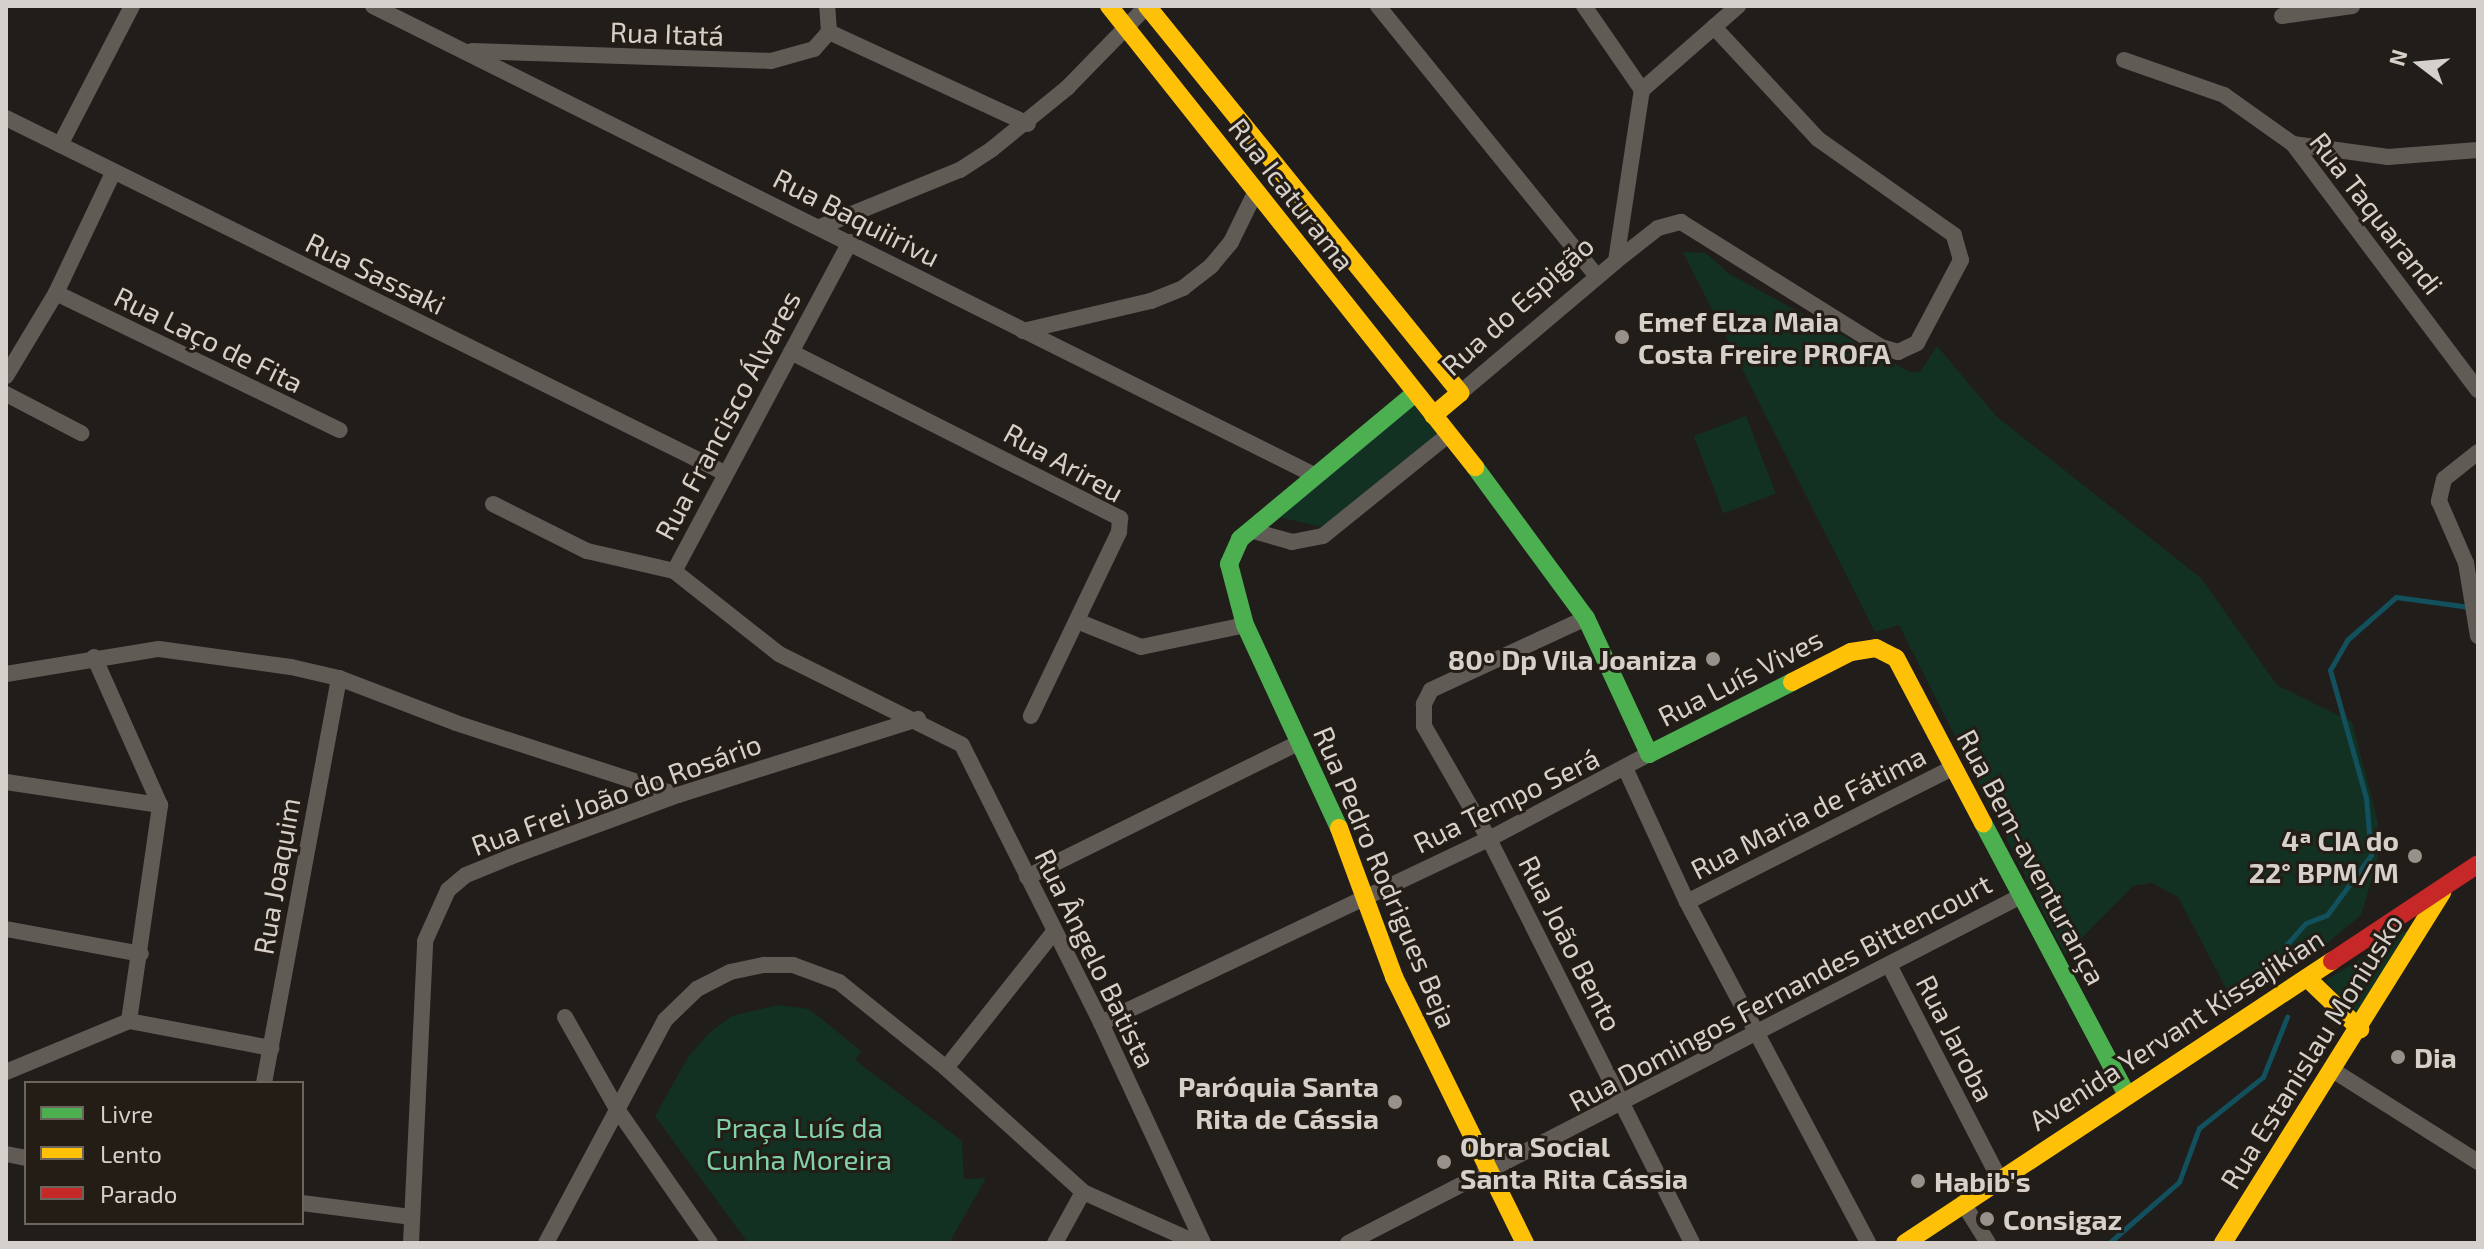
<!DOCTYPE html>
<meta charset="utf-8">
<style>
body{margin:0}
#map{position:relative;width:2484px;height:1249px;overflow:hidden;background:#201d1a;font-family:"Exo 2",sans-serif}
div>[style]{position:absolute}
.green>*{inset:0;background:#133123;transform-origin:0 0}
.stream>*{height:5px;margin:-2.5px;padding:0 2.5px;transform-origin:2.5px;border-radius:2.5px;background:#12505d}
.street>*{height:16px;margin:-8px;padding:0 8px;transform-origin:8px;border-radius:8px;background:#615b56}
.fast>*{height:18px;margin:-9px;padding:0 9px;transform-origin:9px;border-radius:9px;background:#4caf50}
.slow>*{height:18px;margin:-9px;padding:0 9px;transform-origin:9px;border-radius:9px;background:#ffc107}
.jam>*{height:18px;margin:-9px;padding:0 9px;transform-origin:9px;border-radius:9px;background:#c62828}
.dots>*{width:22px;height:22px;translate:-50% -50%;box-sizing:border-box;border:4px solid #241d16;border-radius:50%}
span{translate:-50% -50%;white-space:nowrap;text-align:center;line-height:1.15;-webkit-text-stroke:6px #241d16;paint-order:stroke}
.street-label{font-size:28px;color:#d5d0cb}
.poi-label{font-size:28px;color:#d5d0cb;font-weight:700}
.left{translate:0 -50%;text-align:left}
.right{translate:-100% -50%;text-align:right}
.park-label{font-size:28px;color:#81d2aa}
.frame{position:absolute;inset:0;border:8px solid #d5d0cb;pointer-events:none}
.legend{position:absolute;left:24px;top:1081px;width:280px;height:144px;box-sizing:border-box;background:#241d16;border:2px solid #6b655e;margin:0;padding:10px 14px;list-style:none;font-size:24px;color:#d5d0cb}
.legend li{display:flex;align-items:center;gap:16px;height:40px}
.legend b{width:40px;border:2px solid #6b655e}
.north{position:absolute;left:2380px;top:24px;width:80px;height:80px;-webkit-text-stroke:6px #241d16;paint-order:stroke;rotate:286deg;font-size:22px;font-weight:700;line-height:32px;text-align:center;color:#d5d0cb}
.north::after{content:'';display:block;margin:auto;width:28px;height:36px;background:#d5d0cb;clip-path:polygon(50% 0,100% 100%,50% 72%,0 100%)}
</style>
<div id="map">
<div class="green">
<i style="clip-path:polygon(1683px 252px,1706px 253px,1729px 274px,1910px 372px,1920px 372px,1937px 346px,1997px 417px,2201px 578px,2277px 685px,2352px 722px,2378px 823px,2378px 859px,2361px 915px,2319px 950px,2235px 1005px,2178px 897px,2152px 883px,2133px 886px,2065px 955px,1899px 625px,1875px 632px)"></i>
<i style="clip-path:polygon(1412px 403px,1441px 437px,1323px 527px,1277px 517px)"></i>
<i style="left:1746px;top:416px;width:83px;height:56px;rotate:69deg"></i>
<i style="clip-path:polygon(2403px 932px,2409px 932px,2360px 1017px,2325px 981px)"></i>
<i style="clip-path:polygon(778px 1005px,809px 1009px,861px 1051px,855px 1060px,962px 1141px,964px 1179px,986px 1178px,949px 1243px,748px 1243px,655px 1116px,688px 1057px,710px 1032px,732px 1016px)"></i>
</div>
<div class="stream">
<i style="left:2284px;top:969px;width:25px;rotate:-83deg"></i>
<i style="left:2287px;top:944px;width:28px;rotate:-48deg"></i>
<i style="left:2306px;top:923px;width:22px;rotate:-21deg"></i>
<i style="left:2327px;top:915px;width:74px;rotate:-53.7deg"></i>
<i style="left:2371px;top:855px;width:57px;rotate:-95deg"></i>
<i style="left:2366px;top:798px;width:133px;rotate:-105.7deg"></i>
<i style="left:2330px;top:670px;width:34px;rotate:-60deg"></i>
<i style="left:2347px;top:640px;width:65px;rotate:-41.3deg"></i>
<i style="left:2396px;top:597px;width:74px;rotate:7.8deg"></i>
<i style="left:2109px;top:1243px;width:93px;rotate:-41.1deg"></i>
<i style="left:2179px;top:1182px;width:58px;rotate:-69.7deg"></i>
<i style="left:2199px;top:1128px;width:82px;rotate:-38.6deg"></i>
<i style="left:2263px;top:1077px;width:65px;rotate:-68.2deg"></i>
</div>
<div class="street">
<i style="left:373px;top:6px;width:1054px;rotate:26.49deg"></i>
<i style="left:1378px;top:6px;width:348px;rotate:51deg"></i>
<i style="left:2282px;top:16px;width:71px;rotate:-8.1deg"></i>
<i style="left:829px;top:32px;width:219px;rotate:24.8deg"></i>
<i style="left:472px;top:51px;width:299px;rotate:1.9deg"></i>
<i style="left:771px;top:61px;width:45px;rotate:-15.6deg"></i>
<i style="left:814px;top:49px;width:23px;rotate:-49deg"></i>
<i style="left:829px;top:32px;width:26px;rotate:-94deg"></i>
<i style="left:2124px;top:60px;width:106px;rotate:19.3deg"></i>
<i style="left:2224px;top:95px;width:85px;rotate:35.4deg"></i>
<i style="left:2293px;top:144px;width:308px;rotate:53.1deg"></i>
<i style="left:1642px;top:90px;width:128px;rotate:-41.2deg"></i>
<i style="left:6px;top:118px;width:802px;rotate:26.28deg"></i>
<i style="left:2293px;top:144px;width:96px;rotate:7.8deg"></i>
<i style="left:2388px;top:157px;width:90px;rotate:-4.4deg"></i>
<i style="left:60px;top:145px;width:157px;rotate:-62.6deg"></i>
<i style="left:820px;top:227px;width:151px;rotate:-22.2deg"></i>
<i style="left:960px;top:170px;width:38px;rotate:-33deg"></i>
<i style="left:992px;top:149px;width:97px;rotate:-39.1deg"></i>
<i style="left:1067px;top:88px;width:115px;rotate:-45.7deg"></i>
<i style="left:850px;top:242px;width:373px;rotate:118.1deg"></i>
<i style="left:674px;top:571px;width:134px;rotate:38.3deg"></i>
<i style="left:779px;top:654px;width:204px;rotate:26.4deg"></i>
<i style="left:962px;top:745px;width:311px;rotate:63.4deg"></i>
<i style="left:1101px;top:1023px;width:242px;rotate:65.1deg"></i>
<i style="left:1616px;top:261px;width:53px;rotate:-38.2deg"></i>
<i style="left:1658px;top:228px;width:24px;rotate:-15deg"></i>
<i style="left:1681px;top:222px;width:236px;rotate:32deg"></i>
<i style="left:1881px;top:347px;width:18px;rotate:16deg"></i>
<i style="left:1898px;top:352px;width:21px;rotate:-25deg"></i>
<i style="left:1917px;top:343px;width:94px;rotate:-62.1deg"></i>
<i style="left:1961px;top:260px;width:26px;rotate:-106deg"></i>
<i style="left:1954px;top:235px;width:166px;rotate:-144.8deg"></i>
<i style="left:1818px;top:139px;width:153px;rotate:-132.9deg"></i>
<i style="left:56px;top:293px;width:315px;rotate:25.8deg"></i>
<i style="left:1023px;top:331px;width:131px;rotate:-13.2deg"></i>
<i style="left:1151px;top:301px;width:35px;rotate:-22deg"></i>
<i style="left:1183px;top:288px;width:36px;rotate:-38deg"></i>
<i style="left:1211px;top:266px;width:31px;rotate:-50deg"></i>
<i style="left:1231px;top:242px;width:55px;rotate:-63.9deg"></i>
<i style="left:791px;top:352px;width:369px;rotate:26.8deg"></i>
<i style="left:1120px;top:518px;width:14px;rotate:94deg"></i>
<i style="left:1119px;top:532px;width:204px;rotate:115.6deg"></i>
<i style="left:6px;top:376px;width:97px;rotate:-58.9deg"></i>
<i style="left:56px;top:293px;width:133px;rotate:-64.6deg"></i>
<i style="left:1460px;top:393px;width:204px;rotate:-40.2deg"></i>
<i style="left:1616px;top:261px;width:173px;rotate:-81.4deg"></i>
<i style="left:1642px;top:90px;width:102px;rotate:-124.6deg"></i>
<i style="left:6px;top:394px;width:85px;rotate:27.5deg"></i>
<i style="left:2478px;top:452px;width:43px;rotate:141.5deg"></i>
<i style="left:2444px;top:479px;width:23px;rotate:103deg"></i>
<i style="left:2439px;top:501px;width:68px;rotate:66.5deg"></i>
<i style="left:2466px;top:563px;width:74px;rotate:80.7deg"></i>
<i style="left:493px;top:504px;width:105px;rotate:26.6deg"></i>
<i style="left:587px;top:551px;width:89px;rotate:12.9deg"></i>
<i style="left:1250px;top:530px;width:44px;rotate:15.9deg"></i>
<i style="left:1292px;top:542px;width:32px;rotate:-11deg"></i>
<i style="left:1323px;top:536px;width:161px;rotate:-38.9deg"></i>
<i style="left:1586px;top:618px;width:171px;rotate:155.1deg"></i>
<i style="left:1431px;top:690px;width:16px;rotate:117deg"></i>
<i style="left:1424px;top:704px;width:22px;rotate:90deg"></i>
<i style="left:1424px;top:726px;width:130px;rotate:60.1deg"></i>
<i style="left:1489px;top:839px;width:452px;rotate:63.3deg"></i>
<i style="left:1077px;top:621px;width:69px;rotate:22.1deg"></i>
<i style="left:1141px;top:647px;width:106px;rotate:-11.9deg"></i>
<i style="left:6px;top:674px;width:155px;rotate:-9.3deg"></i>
<i style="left:159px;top:649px;width:133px;rotate:7.8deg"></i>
<i style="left:291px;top:667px;width:49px;rotate:12.9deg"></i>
<i style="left:339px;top:678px;width:125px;rotate:21deg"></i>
<i style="left:456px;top:723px;width:233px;rotate:18deg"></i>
<i style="left:1626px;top:770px;width:145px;rotate:65.2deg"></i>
<i style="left:1687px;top:902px;width:386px;rotate:62deg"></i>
<i style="left:6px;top:782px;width:156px;rotate:8.5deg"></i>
<i style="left:1027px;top:877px;width:305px;rotate:-26.3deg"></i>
<i style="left:1687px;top:902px;width:297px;rotate:-26.8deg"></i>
<i style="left:6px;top:929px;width:137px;rotate:10.5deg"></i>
<i style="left:1889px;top:965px;width:240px;rotate:62.7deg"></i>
<i style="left:565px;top:1017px;width:106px;rotate:60.5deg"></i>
<i style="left:617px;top:1109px;width:163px;rotate:55.2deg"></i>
<i style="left:129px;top:1021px;width:145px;rotate:10.8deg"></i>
<i style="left:1101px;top:1023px;width:429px;rotate:-25.4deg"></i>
<i style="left:1489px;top:839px;width:181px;rotate:-28deg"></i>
<i style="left:946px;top:1068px;width:172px;rotate:-51.6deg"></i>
<i style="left:2334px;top:1071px;width:170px;rotate:32.3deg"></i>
<i style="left:6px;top:1072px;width:133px;rotate:-22.5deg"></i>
<i style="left:129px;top:1021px;width:218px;rotate:-81.8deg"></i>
<i style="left:160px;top:805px;width:162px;rotate:-114deg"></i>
<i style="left:264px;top:1083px;width:412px;rotate:-79.5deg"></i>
<i style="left:6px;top:1154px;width:20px;rotate:11deg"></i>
<i style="left:302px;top:1203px;width:111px;rotate:7.3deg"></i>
<i style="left:1963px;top:1203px;width:47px;rotate:58deg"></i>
<i style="left:411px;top:1243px;width:302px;rotate:-87.3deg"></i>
<i style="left:425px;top:941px;width:56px;rotate:-65.7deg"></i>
<i style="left:448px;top:890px;width:23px;rotate:-40deg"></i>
<i style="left:466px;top:875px;width:48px;rotate:-22.2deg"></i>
<i style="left:510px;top:857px;width:179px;rotate:-20.3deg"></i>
<i style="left:678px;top:795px;width:252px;rotate:-17.6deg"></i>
<i style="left:546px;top:1243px;width:253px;rotate:-61.9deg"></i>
<i style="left:665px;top:1020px;width:45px;rotate:-44.1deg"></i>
<i style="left:697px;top:989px;width:37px;rotate:-27deg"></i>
<i style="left:730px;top:972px;width:35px;rotate:-12deg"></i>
<i style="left:764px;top:965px;width:29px"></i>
<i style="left:793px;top:965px;width:49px;rotate:20.3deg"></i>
<i style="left:839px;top:982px;width:137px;rotate:38.8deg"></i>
<i style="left:946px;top:1068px;width:185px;rotate:42.1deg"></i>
<i style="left:1083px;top:1192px;width:125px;rotate:24.1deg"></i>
<i style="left:1055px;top:1243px;width:58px;rotate:-61.2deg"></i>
<i style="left:1348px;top:1243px;width:757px;rotate:-27.28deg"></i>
</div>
<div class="fast">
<i style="left:1475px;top:467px;width:187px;rotate:53.7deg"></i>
<i style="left:1586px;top:618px;width:150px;rotate:65.1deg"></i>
<i style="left:1649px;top:754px;width:160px;rotate:-26.7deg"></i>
<i style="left:1983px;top:823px;width:308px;rotate:62.1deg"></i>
<i style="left:1339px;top:828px;width:224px;rotate:-114.8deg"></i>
<i style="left:1245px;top:625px;width:63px;rotate:-104.7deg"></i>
<i style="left:1229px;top:564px;width:27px;rotate:-66deg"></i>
<i style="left:1240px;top:539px;width:226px;rotate:-39.8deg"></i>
</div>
<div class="slow">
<i style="left:1109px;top:6px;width:589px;rotate:51.55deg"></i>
<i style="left:1147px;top:6px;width:498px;rotate:51deg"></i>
<i style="left:1460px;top:393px;width:35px;rotate:140deg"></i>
<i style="left:1792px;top:682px;width:66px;rotate:-27deg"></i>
<i style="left:1851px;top:652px;width:25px;rotate:-9deg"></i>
<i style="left:1876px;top:648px;width:22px;rotate:27deg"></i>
<i style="left:1896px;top:658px;width:187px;rotate:62.2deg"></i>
<i style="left:1339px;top:828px;width:159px;rotate:69.7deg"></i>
<i style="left:1394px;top:977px;width:297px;rotate:63.8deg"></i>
<i style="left:2307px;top:978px;width:74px;rotate:43.9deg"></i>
<i style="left:1905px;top:1243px;width:512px;rotate:-33.44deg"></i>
<i style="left:2223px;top:1243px;width:414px;rotate:-58deg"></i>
</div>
<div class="jam">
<i style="left:2332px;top:961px;width:175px;rotate:-33.6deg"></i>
</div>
<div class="dots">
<i style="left:1622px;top:337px;background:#96918d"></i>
<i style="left:1713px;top:659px;background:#96918d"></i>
<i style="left:2415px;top:856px;background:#96918d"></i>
<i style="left:2398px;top:1057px;background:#96918d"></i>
<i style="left:1395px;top:1102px;background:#96918d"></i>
<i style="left:1444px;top:1162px;background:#96918d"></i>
<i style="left:1918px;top:1181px;background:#96918d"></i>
<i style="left:1987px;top:1219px;background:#96918d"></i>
</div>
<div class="street-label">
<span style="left:667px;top:33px;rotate:2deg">Rua Itatá</span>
<span style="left:1292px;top:194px;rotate:52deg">Rua Icaturama</span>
<span style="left:2377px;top:213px;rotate:52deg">Rua Taquarandi</span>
<span style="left:857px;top:217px;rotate:27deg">Rua Baquiirivu</span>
<span style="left:376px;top:273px;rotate:26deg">Rua Sassaki</span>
<span style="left:1517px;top:305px;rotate:-42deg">Rua do Espigão</span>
<span style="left:209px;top:339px;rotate:26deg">Rua Laço de Fita</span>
<span style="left:727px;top:415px;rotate:-62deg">Rua Francisco Álvares</span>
<span style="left:1064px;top:462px;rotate:29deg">Rua Arireu</span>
<span style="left:1740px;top:677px;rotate:-27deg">Rua Luís Vives</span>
<span style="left:616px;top:794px;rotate:-20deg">Rua Frei João do Rosário</span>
<span style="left:1506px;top:800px;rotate:-26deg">Rua Tempo Será</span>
<span style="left:1808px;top:812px;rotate:-27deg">Rua Maria de Fátima</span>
<span style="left:2032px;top:857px;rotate:62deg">Rua Bem-aventurança</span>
<span style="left:276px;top:876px;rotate:-80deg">Rua Joaquim</span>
<span style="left:1386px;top:877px;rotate:67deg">Rua Pedro Rodrigues Beja</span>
<span style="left:1571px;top:943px;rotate:63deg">Rua João Bento</span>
<span style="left:1096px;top:958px;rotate:64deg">Rua Ângelo Batista</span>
<span style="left:1780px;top:992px;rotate:-28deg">Rua Domingos Fernandes Bittencourt</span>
<span style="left:2176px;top:1029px;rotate:-33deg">Avenida Yervant Kissajikian</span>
<span style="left:1956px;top:1038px;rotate:63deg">Rua Jaroba</span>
<span style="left:2311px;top:1051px;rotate:-58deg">Rua Estanislau Moniusko</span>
</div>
<div class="poi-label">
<span class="left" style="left:1638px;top:337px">Emef Elza Maia<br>Costa Freire PROFA</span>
<span class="right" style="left:1697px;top:659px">80º Dp Vila Joaniza</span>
<span class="right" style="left:2399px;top:856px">4ª CIA do<br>22° BPM/M</span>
<span class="left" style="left:2414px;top:1057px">Dia</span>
<span class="right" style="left:1379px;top:1102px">Paróquia Santa<br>Rita de Cássia</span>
<span class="left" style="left:1460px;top:1162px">Obra Social<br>Santa Rita Cássia</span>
<span class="left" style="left:1934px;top:1181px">Habib's</span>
<span class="left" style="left:2003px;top:1219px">Consigaz</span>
</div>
<div class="park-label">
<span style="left:799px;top:1143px">Praça Luís da<br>Cunha Moreira</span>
</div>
<div class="frame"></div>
<ul class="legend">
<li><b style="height:10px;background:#4caf50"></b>Livre</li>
<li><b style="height:10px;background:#ffc107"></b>Lento</li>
<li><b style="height:10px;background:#c62828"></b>Parado</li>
</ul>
<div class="north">N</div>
</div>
